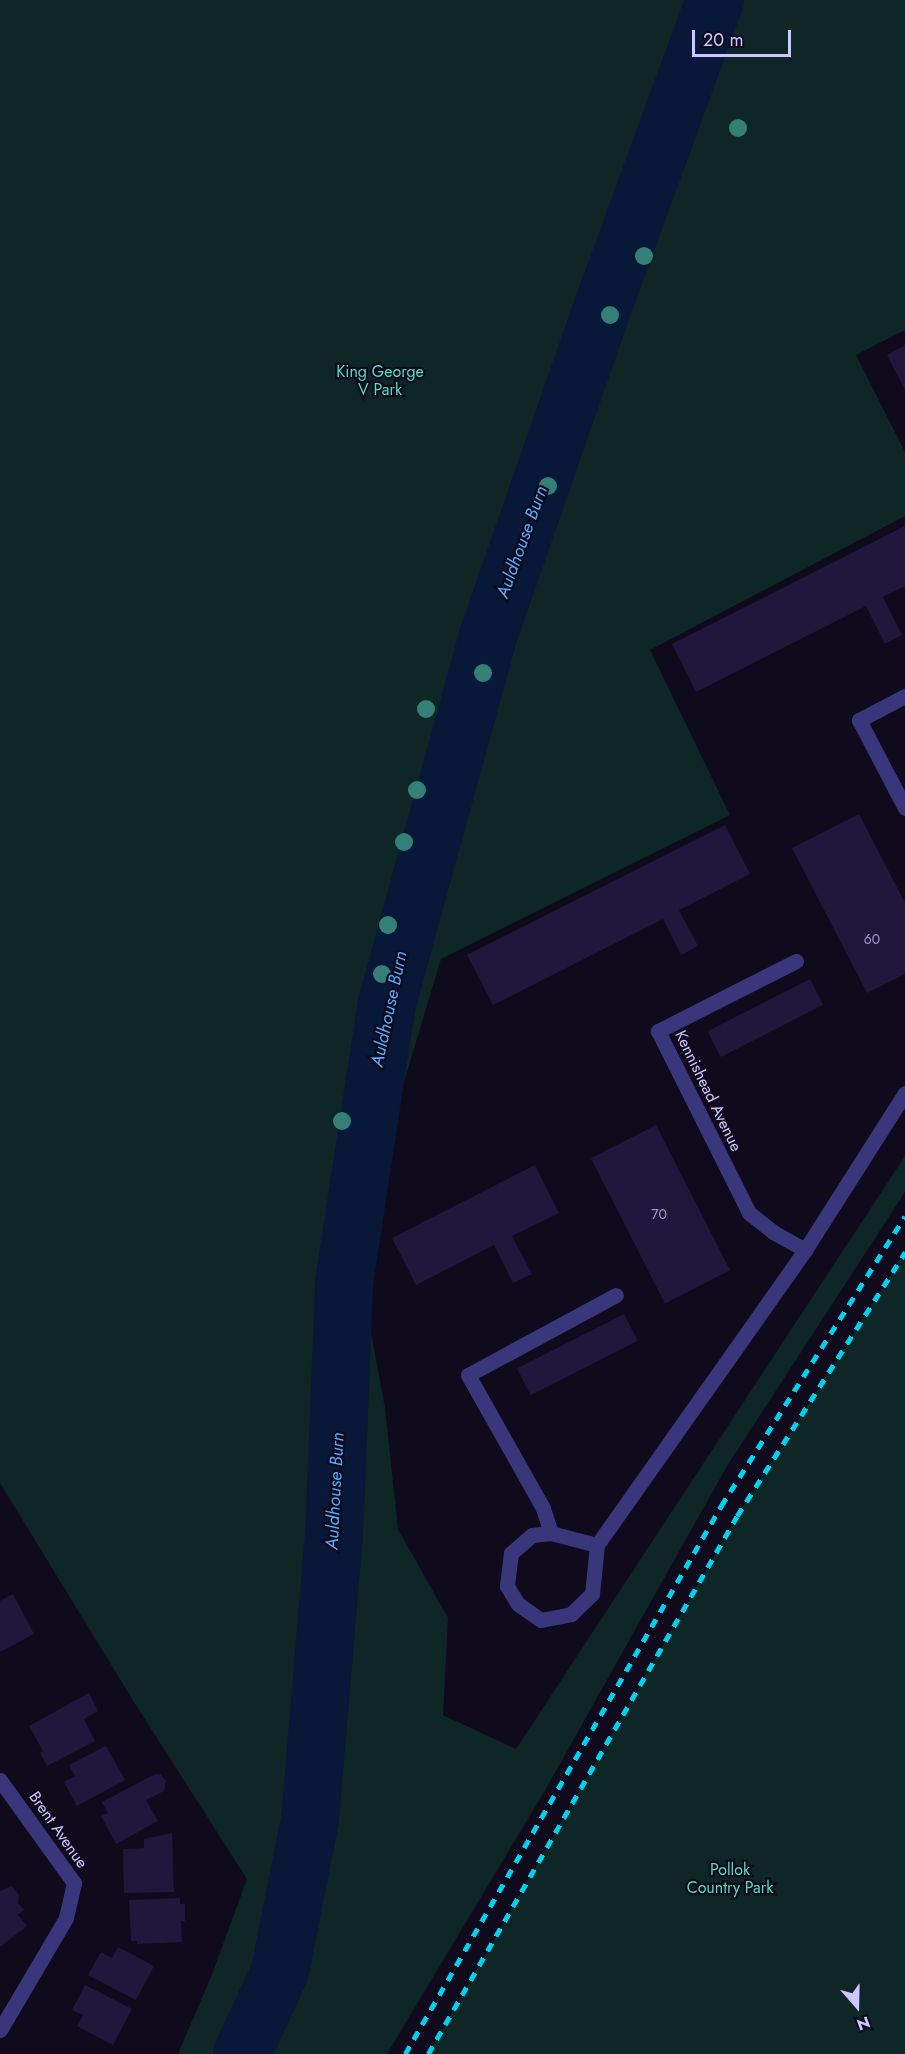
<!DOCTYPE html>
<style>
body{margin:0}
#map{position:relative;width:905px;height:2054px;overflow:hidden;background:#0f0b1c;font-family:Jost,sans-serif}
div>[style]{position:absolute}
.green>*{inset:0;background:#0e2626}
.river>*{height:58px;margin:-29px;padding:0 29px;transform-origin:29px;border-radius:29px;background:#081838}
.building>*{inset:0;background:#20173d;transform-origin:0 0}
.minor>*{height:15px;margin:-7.5px;padding:0 7.5px;transform-origin:7.5px;border-radius:7.5px;background:#3a367c}
.rail>*{height:4.5px;margin-top:-2.25px;transform-origin:0;background:repeating-linear-gradient(90deg,#00d3f1 0 9px,transparent 0 17px)}
.trees>*{width:18px;height:18px;margin:-9px;border-radius:50%;background:#347f76}
span{translate:-50% -50%;white-space:nowrap;text-align:center;line-height:1.15;-webkit-text-stroke:4.5px #0f0b1c;paint-order:stroke}
.number-label{font-size:14px;color:#a29ace}
.number-label span{-webkit-text-stroke-width:0}
.park-label{font-size:16px;color:#53debf}
.street-label{font-size:16px;color:#cec6ff}
.water-label{font-size:18px;color:#54acff;font-style:italic}
.north{position:absolute;left:827px;top:1976px;width:60px;height:60px;-webkit-text-stroke:4px #0f0b1c;paint-order:stroke;rotate:160deg;font-size:16px;font-weight:700;line-height:24px;text-align:center;color:#cec6ff}
.north::after{content:'';display:block;margin:auto;width:21px;height:27px;background:#cec6ff;clip-path:polygon(50% 0,100% 100%,50% 72%,0 100%)}
.scale{position:absolute;left:692px;top:30px;width:99px;height:27px;box-sizing:border-box;border:3px solid #cec6ff;border-top:0;padding-left:8px;font-size:18px;line-height:21px;white-space:nowrap;color:#cec6ff;-webkit-text-stroke:4px #0f0b1c;paint-order:stroke}
</style>
<div id="map">
<div class="green">
<i style="clip-path:polygon(0 0,905px 0,905px 330px,856px 355px,905px 452px,905px 516px,650px 650px,730px 815px,441px 959px,363px 1218px,366px 1305px,385px 1408px,398px 1529px,448px 1618px,443px 1715px,516px 1749px,905px 1156px,905px 1192px,727px 1466px,547px 1787px,387px 2054px,261px 2054px,292px 2008px,309px 1928px,345px 1611px,349px 1371px,362px 1229px,314px 1499px,298px 1754px,281px 1892px,234px 2034px,221px 2054px,178px 2054px,211px 1977px,247px 1879px,134px 1702px,0 1483px)"></i>
<i style="clip-path:polygon(905px 1252px,905px 2054px,428px 2054px,737px 1516px)"></i>
</div>
<div class="river">
<i style="left:242px;top:2054px;width:91px;rotate:-65.4deg"></i>
<i style="left:280px;top:1971px;width:154px;rotate:-78.8deg"></i>
<i style="left:310px;top:1820px;width:284px;rotate:-85.2deg"></i>
<i style="left:334px;top:1537px;width:254px;rotate:-87.7deg"></i>
<i style="left:344px;top:1283px;width:283px;rotate:-81.3deg"></i>
<i style="left:387px;top:1003px;width:377px;rotate:-74.6deg"></i>
<i style="left:487px;top:639px;width:341px;rotate:-70.8deg"></i>
<i style="left:599px;top:317px;width:338px;rotate:-69.9deg"></i>
</div>
<div class="building">
<i style="clip-path:polygon(905px 345px,905px 390px,887px 355px)"></i>
<i style="clip-path:polygon(905px 526px,905px 586px,883px 597px,902px 635px,885px 644px,866px 606px,696px 692px,672px 644px)"></i>
<i style="clip-path:polygon(859px 814px,905px 903px,905px 974px,867px 993px,792px 848px)"></i>
<i style="clip-path:polygon(725px 825px,750px 874px,679px 910px,698px 946px,681px 955px,663px 919px,493px 1005px,467px 955px)"></i>
<i style="left:810px;top:979px;width:29px;height:115px;rotate:63deg"></i>
<i style="left:656px;top:1125px;width:163px;height:73px;rotate:63deg"></i>
<i style="clip-path:polygon(535px 1165px,559px 1213px,512px 1236px,532px 1274px,513px 1283px,494px 1245px,416px 1285px,392px 1238px)"></i>
<i style="left:624px;top:1314px;width:30px;height:120px;rotate:63deg"></i>
<i style="clip-path:polygon(13px 1594px,34px 1634px,0 1652px,0 1601px)"></i>
<i style="clip-path:polygon(89px 1693px,98px 1711px,84px 1719px,95px 1741px,47px 1766px,40px 1753px,43px 1751px,29px 1726px)"></i>
<i style="clip-path:polygon(106px 1746px,125px 1780px,77px 1806px,64px 1782px,75px 1776px,69px 1765px)"></i>
<i style="clip-path:polygon(155px 1774px,160px 1774px,166px 1781px,164px 1791px,146px 1800px,158px 1821px,116px 1844px,101px 1816px,108px 1813px,102px 1802px)"></i>
<i style="clip-path:polygon(172px 1833px,174px 1892px,124px 1893px,123px 1849px,144px 1848px,144px 1839px)"></i>
<i style="clip-path:polygon(12px 1886px,19px 1895px,18px 1903px,24px 1910px,18px 1915px,27px 1926px,0 1947px,0 1891px)"></i>
<i style="clip-path:polygon(180px 1898px,180px 1904px,185px 1904px,185px 1921px,181px 1921px,182px 1942px,137px 1944px,137px 1941px,131px 1941px,129px 1900px)"></i>
<i style="clip-path:polygon(118px 1947px,154px 1966px,136px 2000px,88px 1975px,101px 1952px,112px 1958px)"></i>
<i style="clip-path:polygon(85px 1985px,132px 2009px,113px 2045px,77px 2026px,83px 2015px,72px 2010px)"></i>
</div>
<div class="minor">
<i style="left:905px;top:696px;width:52px;rotate:152.4deg"></i>
<i style="left:859px;top:720px;width:99px;rotate:62.4deg"></i>
<i style="left:796px;top:961px;width:155px;rotate:153.1deg"></i>
<i style="left:658px;top:1031px;width:203px;rotate:63.4deg"></i>
<i style="left:749px;top:1213px;width:31px;rotate:38deg"></i>
<i style="left:773px;top:1232px;width:37px;rotate:29deg"></i>
<i style="left:551px;top:1533px;width:26px;rotate:-108deg"></i>
<i style="left:543px;top:1508px;width:153px;rotate:-119.4deg"></i>
<i style="left:468px;top:1375px;width:168px;rotate:-28.4deg"></i>
<i style="left:597px;top:1545px;width:48px;rotate:-165.4deg"></i>
<i style="left:551px;top:1533px;width:19px;rotate:174deg"></i>
<i style="left:532px;top:1535px;width:28px;rotate:139deg"></i>
<i style="left:511px;top:1553px;width:33px;rotate:97deg"></i>
<i style="left:507px;top:1586px;width:21px;rotate:59deg"></i>
<i style="left:518px;top:1604px;width:28px;rotate:35deg"></i>
<i style="left:541px;top:1620px;width:31px;rotate:-11deg"></i>
<i style="left:571px;top:1614px;width:29px;rotate:-44deg"></i>
<i style="left:592px;top:1594px;width:49px;rotate:-84.2deg"></i>
<i style="left:597px;top:1545px;width:361px;rotate:-54.8deg"></i>
<i style="left:805px;top:1250px;width:186px;rotate:-57.5deg"></i>
<i style="left:0;top:1780px;width:127px;rotate:54.3deg"></i>
<i style="left:74px;top:1883px;width:36px;rotate:103deg"></i>
<i style="left:66px;top:1918px;width:130px;rotate:120.5deg"></i>
</div>
<div class="rail">
<i style="left:405px;top:2054px;width:633px;rotate:-60.03deg"></i>
<i style="left:721px;top:1506px;width:343px;rotate:-57.6deg"></i>
<i style="left:428px;top:2054px;width:620px;rotate:-60.13deg"></i>
<i style="left:737px;top:1516px;width:313px;rotate:-57.5deg"></i>
</div>
<div class="trees">
<i style="left:738px;top:128px"></i>
<i style="left:644px;top:256px"></i>
<i style="left:610px;top:315px"></i>
<i style="left:548px;top:486px"></i>
<i style="left:483px;top:673px"></i>
<i style="left:426px;top:709px"></i>
<i style="left:417px;top:790px"></i>
<i style="left:404px;top:842px"></i>
<i style="left:388px;top:925px"></i>
<i style="left:382px;top:974px"></i>
<i style="left:342px;top:1121px"></i>
</div>
<div class="number-label">
<span style="left:872px;top:939px">60</span>
<span style="left:659px;top:1214px">70</span>
</div>
<div class="park-label">
<span style="left:380px;top:381px">King George<br>V Park</span>
<span style="left:730px;top:1879px">Pollok<br>Country Park</span>
</div>
<div class="street-label">
<span style="left:708px;top:1091px;rotate:64deg">Kennishead Avenue</span>
<span style="left:58px;top:1830px;rotate:55deg">Brent Avenue</span>
</div>
<div class="water-label">
<span style="left:522px;top:542px;rotate:-70deg">Auldhouse Burn</span>
<span style="left:389px;top:1009px;rotate:-78deg">Auldhouse Burn</span>
<span style="left:335px;top:1491px;rotate:-87deg">Auldhouse Burn</span>
</div>
<div class="north">N</div>
<div class="scale">20 m</div>
</div>
